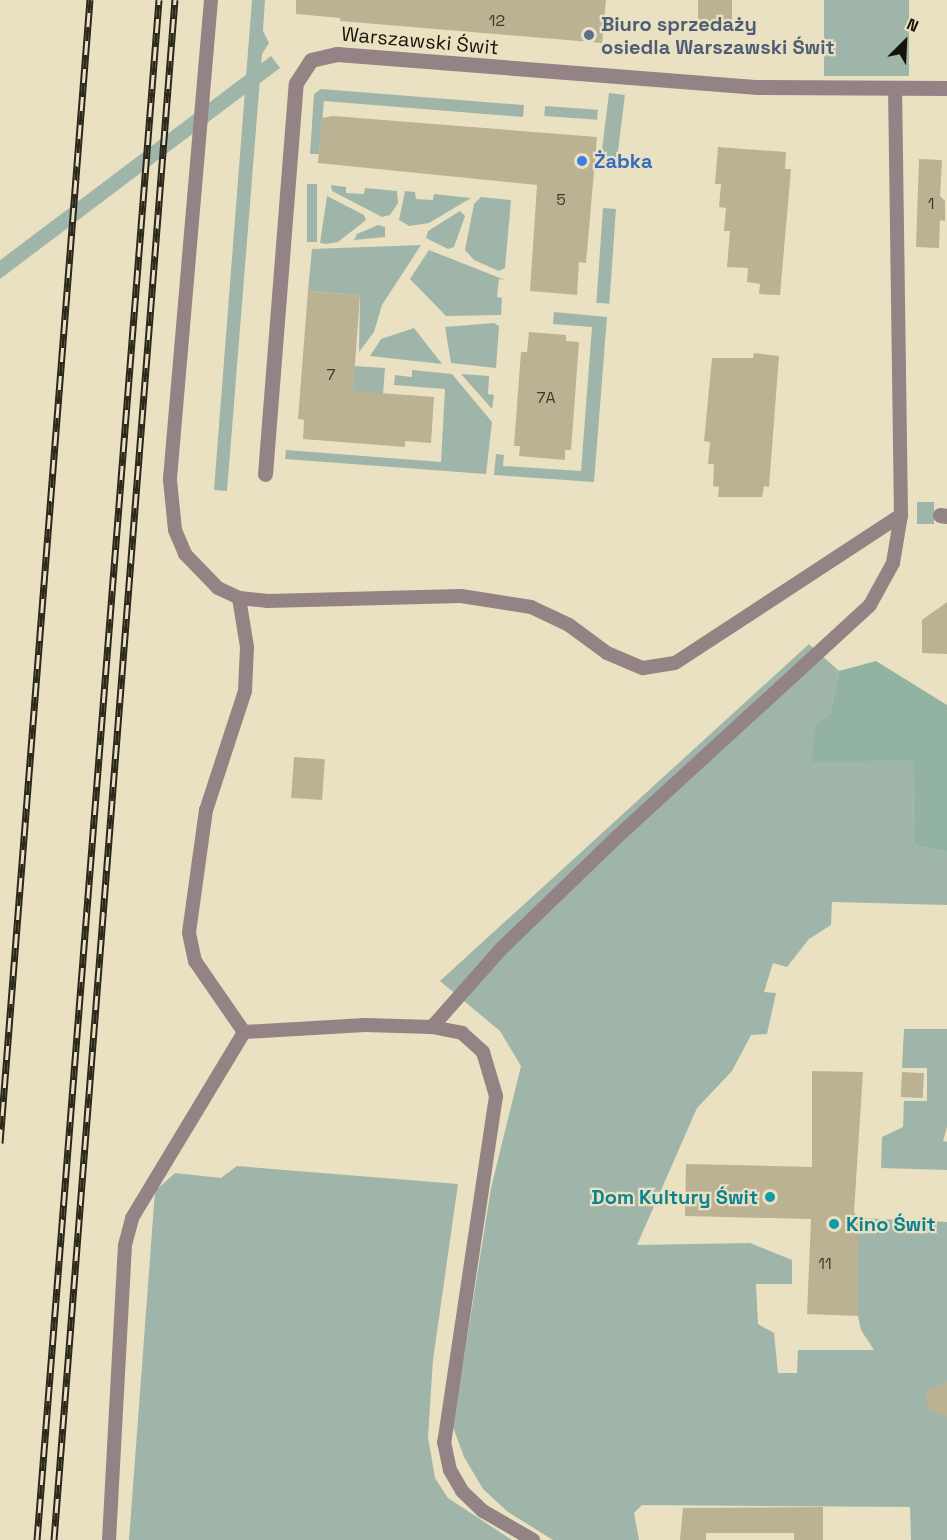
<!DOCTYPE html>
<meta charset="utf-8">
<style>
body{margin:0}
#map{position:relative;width:947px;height:1540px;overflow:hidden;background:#e9e1c1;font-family:"Space Grotesk",sans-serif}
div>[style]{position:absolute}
.green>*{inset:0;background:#a0b5a9;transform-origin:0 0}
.forest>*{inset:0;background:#93b3a2}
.building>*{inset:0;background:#bbb294;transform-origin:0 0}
.lane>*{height:14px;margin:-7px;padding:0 7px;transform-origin:7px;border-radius:7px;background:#938385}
.street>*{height:15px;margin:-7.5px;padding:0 7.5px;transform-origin:7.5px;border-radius:7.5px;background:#938385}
.rail>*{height:7px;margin-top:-3.5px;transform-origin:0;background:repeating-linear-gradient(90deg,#e9e1c1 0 14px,#2b281b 0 28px);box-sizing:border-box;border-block:2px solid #2b281b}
.dots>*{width:16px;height:16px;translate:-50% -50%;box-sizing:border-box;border:3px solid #e9e1c1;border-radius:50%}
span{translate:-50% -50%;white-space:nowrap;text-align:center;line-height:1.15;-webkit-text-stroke:4.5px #e9e1c1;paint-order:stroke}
.number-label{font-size:16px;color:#3f3b2b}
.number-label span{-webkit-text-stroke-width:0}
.service-label{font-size:20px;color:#4e5e75;font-weight:700}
.left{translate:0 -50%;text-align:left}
.street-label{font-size:20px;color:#161308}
.shop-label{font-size:20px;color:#366cbe;font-weight:700}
.culture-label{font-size:20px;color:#0d838f;font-weight:700}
.right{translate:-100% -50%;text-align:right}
.north{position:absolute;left:875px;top:12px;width:60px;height:60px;-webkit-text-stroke:4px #e9e1c1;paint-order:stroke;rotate:24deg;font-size:16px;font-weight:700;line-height:24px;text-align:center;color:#161308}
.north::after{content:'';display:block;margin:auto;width:21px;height:27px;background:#161308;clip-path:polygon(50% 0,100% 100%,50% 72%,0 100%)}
</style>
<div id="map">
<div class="green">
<i style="clip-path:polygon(252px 0,265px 0,263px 31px,269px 43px,262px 54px,227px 491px,214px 490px)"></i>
<i style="left:824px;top:0;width:85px;height:76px"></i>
<i style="left:271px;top:56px;width:15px;height:435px;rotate:53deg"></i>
<i style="clip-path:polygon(321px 89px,524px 105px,523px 117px,324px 101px,319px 154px,310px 154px,314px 94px)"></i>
<i style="left:609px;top:93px;width:16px;height:73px;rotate:7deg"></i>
<i style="left:545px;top:106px;width:53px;height:10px;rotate:4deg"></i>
<i style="left:307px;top:184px;width:10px;height:58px"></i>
<i style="clip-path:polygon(331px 185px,346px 187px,346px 193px,364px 194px,365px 188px,397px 191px,398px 203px,390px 215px,382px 217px,332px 191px)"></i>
<i style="clip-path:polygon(405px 191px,415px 192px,416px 199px,433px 200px,434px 194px,471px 198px,429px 223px,409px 226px,399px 220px)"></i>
<i style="clip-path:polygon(327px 196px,364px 215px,366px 220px,338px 242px,326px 244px,320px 243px)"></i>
<i style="clip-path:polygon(481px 197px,511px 200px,505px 268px,499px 271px,474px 260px,465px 250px,474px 204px)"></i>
<i style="left:603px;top:208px;width:13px;height:95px;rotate:4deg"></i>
<i style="clip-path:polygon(460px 211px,465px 216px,454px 247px,448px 249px,426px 238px,428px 231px)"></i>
<i style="clip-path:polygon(378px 225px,385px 227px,385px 237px,354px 240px,357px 234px)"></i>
<i style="clip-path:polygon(421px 245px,382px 305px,374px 332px,359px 352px,360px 295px,308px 291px,312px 249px)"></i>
<i style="clip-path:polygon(429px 250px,505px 280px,499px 279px,497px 297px,502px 298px,501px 315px,446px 316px,410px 279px)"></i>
<i style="clip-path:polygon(554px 312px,607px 317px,594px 482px,494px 475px,496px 454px,504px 455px,503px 466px,581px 471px,592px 327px,553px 324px)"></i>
<i style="clip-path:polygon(494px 323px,499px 326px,496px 368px,451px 363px,445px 327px)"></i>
<i style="clip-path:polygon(414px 328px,442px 364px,370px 356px,381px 339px)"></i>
<i style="clip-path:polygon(354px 366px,385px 368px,383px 394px,352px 397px)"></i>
<i style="clip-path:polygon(412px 370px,452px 374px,492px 422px,486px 474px,285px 459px,286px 450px,441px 462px,445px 389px,394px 385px,395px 375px,412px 377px)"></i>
<i style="clip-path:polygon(461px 374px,489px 376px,488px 394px,494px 395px,492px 409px)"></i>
<i style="left:917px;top:502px;width:17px;height:22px"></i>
<i style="clip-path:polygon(809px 644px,839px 671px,830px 714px,913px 760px,914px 845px,947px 852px,947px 905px,832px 902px,831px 925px,809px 939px,787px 967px,773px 963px,764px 992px,776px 993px,767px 1034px,751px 1035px,732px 1071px,697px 1108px,637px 1245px,750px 1243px,792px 1260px,792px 1284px,756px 1284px,758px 1324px,774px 1333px,778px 1373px,797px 1373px,798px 1350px,874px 1350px,861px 1330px,858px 1316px,858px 1218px,947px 1222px,947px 1540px,911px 1540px,910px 1507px,642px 1505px,634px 1513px,639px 1540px,553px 1540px,508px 1512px,483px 1489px,464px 1457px,453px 1427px,491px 1188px,521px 1066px,500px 1031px,440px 981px)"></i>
<i style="clip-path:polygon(904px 1029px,947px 1029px,947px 1127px,943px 1141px,947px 1142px,947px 1170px,881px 1168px,882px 1137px,903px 1127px,904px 1101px,927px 1101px,927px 1068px,902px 1068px)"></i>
<i style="clip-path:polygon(237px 1166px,458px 1184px,433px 1360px,428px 1437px,435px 1478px,448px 1498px,512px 1540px,129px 1540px,155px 1191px,175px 1173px,221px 1178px)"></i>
</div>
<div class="forest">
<i style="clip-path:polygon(876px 661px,947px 705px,947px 852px,914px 845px,913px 760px,812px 762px,815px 727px,830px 714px,839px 671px)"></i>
</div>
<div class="building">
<i style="clip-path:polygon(296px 0,606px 0,602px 43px,340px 21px,340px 18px,296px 14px)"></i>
<i style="left:698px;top:0;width:34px;height:26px"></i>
<i style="clip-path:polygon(333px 116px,597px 137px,586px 263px,579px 262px,577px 295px,530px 291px,537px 185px,318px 163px,322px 118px)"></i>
<i style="clip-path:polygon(718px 147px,786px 152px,785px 169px,791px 169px,780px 295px,759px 294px,760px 284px,747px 282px,748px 268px,727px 267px,730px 231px,724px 231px,726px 208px,719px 207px,721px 184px,715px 184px)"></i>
<i style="clip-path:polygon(919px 159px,942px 160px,940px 196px,945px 201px,945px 221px,940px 220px,939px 248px,916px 247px)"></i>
<i style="clip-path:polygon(308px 291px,360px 295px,353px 391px,434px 397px,431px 443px,405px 441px,405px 447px,303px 439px,304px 420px,298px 419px)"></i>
<i style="clip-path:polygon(529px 332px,566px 335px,566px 341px,579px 342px,571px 450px,565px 450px,565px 460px,519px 456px,520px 446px,514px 446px,521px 352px,527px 352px)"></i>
<i style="clip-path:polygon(754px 353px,779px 356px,769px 487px,764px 486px,762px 497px,718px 497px,719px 487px,713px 486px,714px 464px,708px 464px,710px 442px,704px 441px,712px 358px,753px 358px)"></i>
<i style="clip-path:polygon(947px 602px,947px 654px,922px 653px,922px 620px)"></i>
<i style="left:294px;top:757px;width:31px;height:41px;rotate:4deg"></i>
<i style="clip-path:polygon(812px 1071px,863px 1072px,854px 1212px,858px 1218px,858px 1316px,807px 1314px,811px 1219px,685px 1216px,686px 1164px,812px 1167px)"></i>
<i style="left:902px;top:1072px;width:22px;height:25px;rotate:3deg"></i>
<i style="clip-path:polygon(947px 1382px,947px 1417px,930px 1411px,925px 1398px,929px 1389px)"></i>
<i style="clip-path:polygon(823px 1507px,823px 1540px,794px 1540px,794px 1533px,706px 1533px,706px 1540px,680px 1540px,683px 1508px)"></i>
</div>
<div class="lane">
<i style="left:211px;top:0;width:482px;rotate:94.9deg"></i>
<i style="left:170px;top:480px;width:50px;rotate:84.3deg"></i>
<i style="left:175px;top:530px;width:26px;rotate:67deg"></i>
<i style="left:185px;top:554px;width:47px;rotate:45.9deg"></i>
<i style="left:218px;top:588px;width:23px;rotate:25deg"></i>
<i style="left:239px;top:598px;width:29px;rotate:6deg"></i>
<i style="left:268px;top:601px;width:193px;rotate:-1.5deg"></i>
<i style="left:461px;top:596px;width:71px;rotate:8.9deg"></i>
<i style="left:531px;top:607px;width:42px;rotate:25.3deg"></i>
<i style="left:569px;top:625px;width:47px;rotate:36.4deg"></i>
<i style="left:607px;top:653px;width:39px;rotate:23deg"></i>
<i style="left:643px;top:668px;width:32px;rotate:-9deg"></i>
<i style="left:675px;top:663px;width:270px;rotate:-33.2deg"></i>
<i style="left:239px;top:598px;width:50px;rotate:80.7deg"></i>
<i style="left:247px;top:647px;width:44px;rotate:92.6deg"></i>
<i style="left:245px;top:691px;width:125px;rotate:108.1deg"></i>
<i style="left:206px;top:810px;width:124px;rotate:97.9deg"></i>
<i style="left:189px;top:933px;width:29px;rotate:78deg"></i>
<i style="left:195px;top:961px;width:86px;rotate:55.4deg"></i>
<i style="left:432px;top:1027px;width:31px;rotate:11deg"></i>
<i style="left:462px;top:1033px;width:28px;rotate:42deg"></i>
<i style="left:483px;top:1052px;width:46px;rotate:73.5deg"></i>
<i style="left:496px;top:1096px;width:350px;rotate:98.5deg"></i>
<i style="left:444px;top:1442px;width:29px;rotate:78deg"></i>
<i style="left:450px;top:1470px;width:24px;rotate:60deg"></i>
<i style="left:462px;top:1491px;width:29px;rotate:44deg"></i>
<i style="left:483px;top:1511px;width:58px;rotate:30.1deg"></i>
<i style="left:109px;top:1540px;width:295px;rotate:-86.9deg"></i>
<i style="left:125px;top:1245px;width:28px;rotate:-75deg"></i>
<i style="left:132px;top:1218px;width:217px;rotate:-58.9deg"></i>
<i style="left:244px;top:1032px;width:121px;rotate:-3.3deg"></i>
<i style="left:365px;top:1025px;width:67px;rotate:1.7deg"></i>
<i style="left:432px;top:1027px;width:106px;rotate:-48.5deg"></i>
<i style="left:502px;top:948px;width:160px;rotate:-44deg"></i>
<i style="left:617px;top:837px;width:343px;rotate:-42.5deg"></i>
<i style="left:870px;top:605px;width:48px;rotate:-61.3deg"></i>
<i style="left:893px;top:563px;width:49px;rotate:-80.5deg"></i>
<i style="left:901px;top:515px;width:427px;rotate:-90.8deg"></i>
</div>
<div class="street">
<i style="left:265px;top:474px;width:392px;rotate:-85.5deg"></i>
<i style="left:296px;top:83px;width:27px;rotate:-57deg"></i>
<i style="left:311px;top:60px;width:27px;rotate:-13deg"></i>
<i style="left:337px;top:54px;width:422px;rotate:4.5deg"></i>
<i style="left:758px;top:87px;width:189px;rotate:0.3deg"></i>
<i style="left:940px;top:515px;width:7px;rotate:8deg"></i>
</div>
<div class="rail">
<i style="left:0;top:1143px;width:1147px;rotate:-85.5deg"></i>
<i style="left:37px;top:1540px;width:1545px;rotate:-85.47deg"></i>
<i style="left:54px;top:1540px;width:1545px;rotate:-85.51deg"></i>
</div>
<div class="dots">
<i style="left:589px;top:35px;background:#5c6f8a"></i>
<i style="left:582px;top:161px;background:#3f7fe0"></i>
<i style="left:770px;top:1197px;background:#0f9aa8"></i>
<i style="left:834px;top:1224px;background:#0f9aa8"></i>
</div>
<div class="number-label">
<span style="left:497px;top:21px">12</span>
<span style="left:561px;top:200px">5</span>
<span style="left:931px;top:204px">1</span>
<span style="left:331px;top:375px">7</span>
<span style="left:546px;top:398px">7A</span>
<span style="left:825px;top:1264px">11</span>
</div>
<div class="service-label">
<span class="left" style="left:601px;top:36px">Biuro sprzedaży<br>osiedla Warszawski Świt</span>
</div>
<div class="street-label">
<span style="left:420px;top:41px;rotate:5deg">Warszawski Świt</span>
</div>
<div class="shop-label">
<span class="left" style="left:594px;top:161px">Żabka</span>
</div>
<div class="culture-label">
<span class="right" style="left:758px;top:1197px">Dom Kultury Świt</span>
<span class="left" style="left:846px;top:1224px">Kino Świt</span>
</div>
<div class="north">N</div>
</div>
